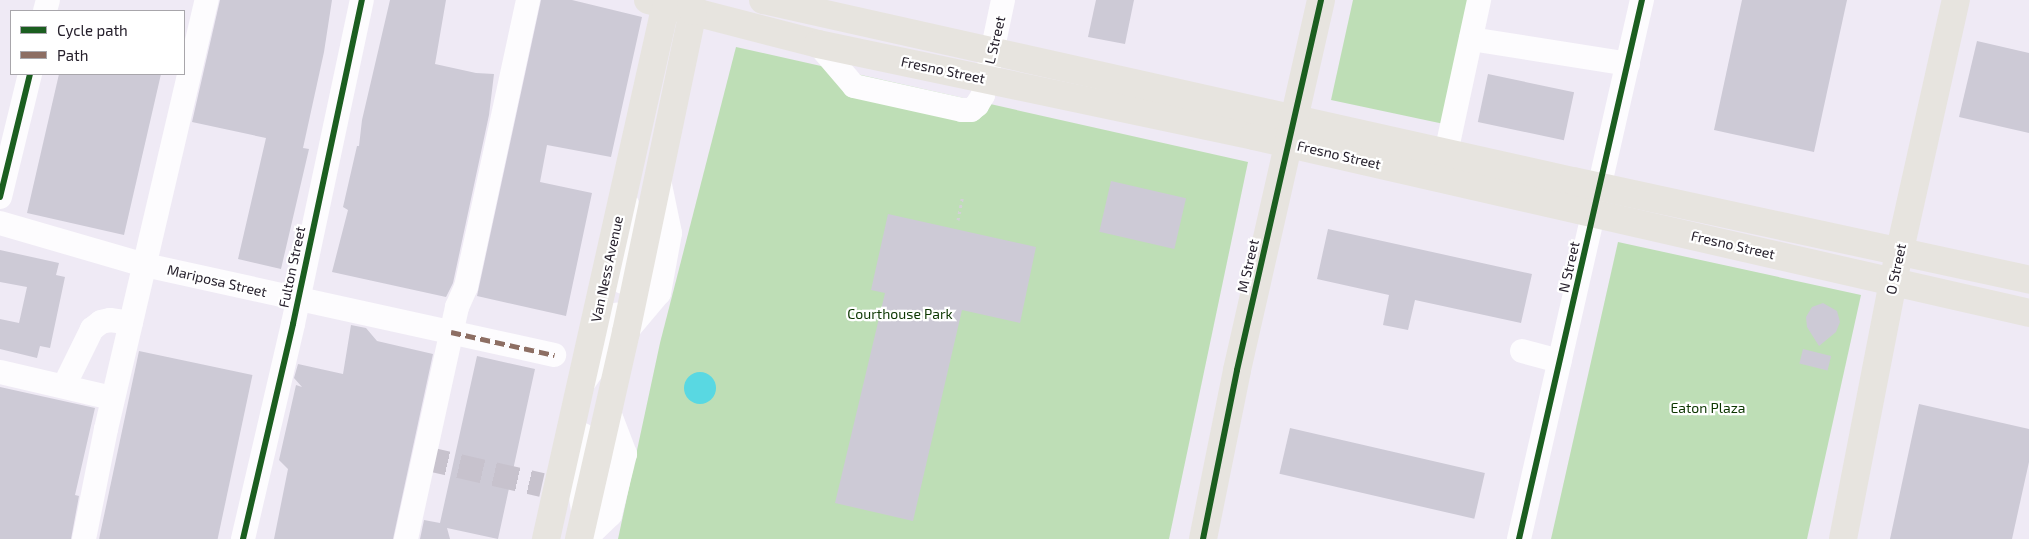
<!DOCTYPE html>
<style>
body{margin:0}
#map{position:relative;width:2029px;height:539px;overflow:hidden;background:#efeaf5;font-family:"Exo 2",sans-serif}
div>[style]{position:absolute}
.green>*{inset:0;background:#bedeb6}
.water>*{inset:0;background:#59d8e2}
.round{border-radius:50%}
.building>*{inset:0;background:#cdcad6;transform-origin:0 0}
.minor-tunnel>*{height:24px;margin-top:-12px;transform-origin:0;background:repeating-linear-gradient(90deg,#c7c2cd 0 24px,transparent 0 36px)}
.path>*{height:3px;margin-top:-1.5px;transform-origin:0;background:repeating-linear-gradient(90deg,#d2d0d5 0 2.5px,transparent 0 6.5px)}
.minor>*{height:24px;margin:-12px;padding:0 12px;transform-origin:12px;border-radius:12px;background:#fdfcfe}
.major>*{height:28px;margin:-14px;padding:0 14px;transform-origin:14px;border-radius:14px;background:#e7e4df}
.quiet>*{height:5px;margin-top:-2.5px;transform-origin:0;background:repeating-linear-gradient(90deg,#8d6e63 0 10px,transparent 0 15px)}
.cycleway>*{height:6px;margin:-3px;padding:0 3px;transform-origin:3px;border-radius:3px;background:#1b5e20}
span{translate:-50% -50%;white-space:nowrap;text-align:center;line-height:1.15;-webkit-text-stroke:4.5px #fff;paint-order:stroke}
.street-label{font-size:14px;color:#26202c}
.park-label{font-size:14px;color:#0c3600}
.legend{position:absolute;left:10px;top:10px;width:175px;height:65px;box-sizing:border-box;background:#fff;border:1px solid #a8a6ab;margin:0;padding:6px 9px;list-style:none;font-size:15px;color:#26202c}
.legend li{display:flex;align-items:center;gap:10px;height:25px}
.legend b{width:25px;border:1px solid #a8a6ab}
</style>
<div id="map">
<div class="green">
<i style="clip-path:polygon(1353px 0,1472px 0,1444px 124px,1331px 100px)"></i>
<i style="clip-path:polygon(736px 47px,1248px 162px,1169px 539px,618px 539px,660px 343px)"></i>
<i style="clip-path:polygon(1618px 242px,1861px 295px,1807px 539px,1551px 539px)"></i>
</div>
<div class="water">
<i class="round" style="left:684px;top:372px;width:32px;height:32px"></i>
</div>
<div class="building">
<i style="clip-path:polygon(220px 0,332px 0,324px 52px,303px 148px,309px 149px,281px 269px,238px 259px,266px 138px,192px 122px)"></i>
<i style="clip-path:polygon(390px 0,446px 0,435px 64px,476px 73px,494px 74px,489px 115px,453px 283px,446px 297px,332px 272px,348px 210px,343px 207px,357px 146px,359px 146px,362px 120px)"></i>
<i style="clip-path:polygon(541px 0,572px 0,642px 17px,611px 157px,547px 145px,540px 182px,592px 193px,566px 316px,477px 296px)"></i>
<i style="clip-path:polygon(1096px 0,1134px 0,1125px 44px,1088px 37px)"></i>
<i style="clip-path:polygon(1742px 0,1847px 0,1814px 152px,1714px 130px)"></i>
<i style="clip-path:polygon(1977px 41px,2029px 53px,2029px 133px,1959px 117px)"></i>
<i style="clip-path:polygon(59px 74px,161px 74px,124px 235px,27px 213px)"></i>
<i style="left:1488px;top:74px;width:88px;height:49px;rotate:12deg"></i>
<i style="left:1111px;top:181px;width:77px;height:52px;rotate:13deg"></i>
<i style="clip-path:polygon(888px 214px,1036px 247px,1020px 323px,962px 310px,913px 521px,835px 503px,885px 293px,871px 290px)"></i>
<i style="clip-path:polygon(1328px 229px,1532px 274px,1521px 323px,1415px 300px,1408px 330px,1383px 325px,1389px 295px,1317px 279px)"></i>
<i style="clip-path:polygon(0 250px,59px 263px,56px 275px,65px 277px,50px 348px,40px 346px,37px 358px,0 349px,0 319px,19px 323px,27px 287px,0 282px)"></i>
<i style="clip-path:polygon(1823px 303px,1837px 311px,1840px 322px,1836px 332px,1819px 346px,1807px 327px,1806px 317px,1812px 307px)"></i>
<i style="clip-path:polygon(351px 325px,366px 328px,377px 341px,433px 354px,393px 539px,274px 539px,288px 469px,279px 460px,296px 385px,302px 387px,294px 378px,298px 364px,343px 374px)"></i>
<i style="left:1803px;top:349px;width:29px;height:15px;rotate:14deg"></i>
<i style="left:139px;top:351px;width:116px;height:192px;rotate:12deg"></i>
<i style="clip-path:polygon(477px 356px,535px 369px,498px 539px,447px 528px,450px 539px,420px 539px,424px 520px,440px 523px)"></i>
<i style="clip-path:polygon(0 387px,95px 408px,75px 495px,79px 496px,71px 539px,0 539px)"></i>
<i style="clip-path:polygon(1919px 404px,2029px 429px,2029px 462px,2012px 539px,1890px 539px)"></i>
<i style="left:1290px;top:428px;width:200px;height:47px;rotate:13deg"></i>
</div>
<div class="minor-tunnel">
<i style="left:424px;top:458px;width:121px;rotate:12.9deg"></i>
</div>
<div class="path">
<i style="left:958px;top:220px;width:25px;rotate:-79deg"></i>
</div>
<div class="minor">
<i style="left:45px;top:11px;width:11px;rotate:-75deg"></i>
<i style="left:1471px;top:39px;width:159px;rotate:9deg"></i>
<i style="left:818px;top:44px;width:55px;rotate:49.4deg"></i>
<i style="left:854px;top:86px;width:111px;rotate:12.5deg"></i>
<i style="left:962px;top:110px;width:9px"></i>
<i style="left:971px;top:110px;width:8px;rotate:-40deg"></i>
<i style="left:977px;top:105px;width:12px;rotate:-59deg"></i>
<i style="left:983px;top:95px;width:97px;rotate:-78.1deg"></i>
<i style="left:1446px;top:153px;width:157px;rotate:-77.8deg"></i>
<i style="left:0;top:197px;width:127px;rotate:-76.3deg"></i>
<i style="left:0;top:223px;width:151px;rotate:16.2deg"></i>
<i style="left:145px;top:265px;width:419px;rotate:12.4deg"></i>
<i style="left:623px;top:282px;width:29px;rotate:-78deg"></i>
<i style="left:629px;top:254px;width:50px;rotate:-92.3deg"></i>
<i style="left:626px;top:332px;width:51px;rotate:-49.8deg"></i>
<i style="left:659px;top:293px;width:61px;rotate:-79.6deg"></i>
<i style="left:670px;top:233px;width:54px;rotate:-101.7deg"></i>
<i style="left:1522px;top:351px;width:39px;rotate:15deg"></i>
<i style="left:0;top:372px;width:106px;rotate:13.1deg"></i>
<i style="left:582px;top:385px;width:51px;rotate:-55.4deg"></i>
<i style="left:611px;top:343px;width:29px;rotate:-78deg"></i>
<i style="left:64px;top:386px;width:64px;rotate:-63.8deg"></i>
<i style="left:92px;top:329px;width:11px;rotate:-38deg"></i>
<i style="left:101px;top:322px;width:9px;rotate:-13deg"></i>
<i style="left:110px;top:320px;width:21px;rotate:8deg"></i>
<i style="left:583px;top:435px;width:32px;rotate:103deg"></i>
<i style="left:576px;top:466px;width:45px;rotate:81deg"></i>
<i style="left:84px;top:539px;width:112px;rotate:-78.7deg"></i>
<i style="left:106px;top:429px;width:441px;rotate:-76.8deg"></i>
<i style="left:243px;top:539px;width:221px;rotate:-76.9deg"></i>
<i style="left:293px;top:324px;width:331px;rotate:-78deg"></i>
<i style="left:406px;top:539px;width:238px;rotate:-77.6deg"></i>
<i style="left:457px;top:307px;width:22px;rotate:-66deg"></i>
<i style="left:466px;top:287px;width:294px;rotate:-77.8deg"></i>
<i style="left:585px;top:539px;width:35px;rotate:-44deg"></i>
<i style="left:610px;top:515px;width:63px;rotate:-76.2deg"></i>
<i style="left:625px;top:454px;width:45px;rotate:-110.9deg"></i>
<i style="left:1519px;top:539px;width:553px;rotate:-77.15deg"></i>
</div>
<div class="major">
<i style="left:648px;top:0;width:176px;rotate:14.5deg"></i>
<i style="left:818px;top:44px;width:446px;rotate:11.9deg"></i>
<i style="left:1254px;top:136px;width:795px;rotate:12.86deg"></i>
<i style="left:763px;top:0;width:830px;rotate:12.6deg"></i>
<i style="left:1573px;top:181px;width:467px;rotate:12.2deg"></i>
<i style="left:546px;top:539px;width:548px;rotate:-77.36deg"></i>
<i style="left:666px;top:4px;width:6px;rotate:-39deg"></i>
<i style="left:579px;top:539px;width:212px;rotate:-77.2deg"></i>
<i style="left:626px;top:332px;width:328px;rotate:-78.2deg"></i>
<i style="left:693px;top:11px;width:11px;rotate:-100deg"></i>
<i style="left:1203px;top:539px;width:172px;rotate:-78.6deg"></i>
<i style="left:1237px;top:370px;width:379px;rotate:-77.2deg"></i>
<i style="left:1843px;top:539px;width:263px;rotate:-79deg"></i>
<i style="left:1893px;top:281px;width:288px;rotate:-77.4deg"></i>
</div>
<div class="quiet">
<i style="left:451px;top:332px;width:106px;rotate:12.6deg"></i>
</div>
<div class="cycleway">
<i style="left:0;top:197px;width:127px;rotate:-76.3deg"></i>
<i style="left:243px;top:539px;width:221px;rotate:-76.9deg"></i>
<i style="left:293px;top:324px;width:331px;rotate:-78deg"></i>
<i style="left:1203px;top:539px;width:172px;rotate:-78.6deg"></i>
<i style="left:1237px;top:370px;width:379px;rotate:-77.2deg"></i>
<i style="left:1519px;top:539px;width:553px;rotate:-77.15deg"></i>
</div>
<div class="street-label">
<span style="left:995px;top:40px;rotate:-77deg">L Street</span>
<span style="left:943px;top:70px;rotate:12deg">Fresno Street</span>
<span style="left:1339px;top:155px;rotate:13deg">Fresno Street</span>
<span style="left:1733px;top:245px;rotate:13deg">Fresno Street</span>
<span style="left:1248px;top:266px;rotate:-77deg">M Street</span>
<span style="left:292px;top:267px;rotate:-78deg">Fulton Street</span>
<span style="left:1569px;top:267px;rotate:-77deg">N Street</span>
<span style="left:607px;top:269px;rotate:-78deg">Van Ness Avenue</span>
<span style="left:1896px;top:269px;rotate:-78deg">O Street</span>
<span style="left:217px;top:281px;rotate:13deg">Mariposa Street</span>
</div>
<div class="park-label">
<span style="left:900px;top:314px">Courthouse Park</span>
<span style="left:1708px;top:408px">Eaton Plaza</span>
</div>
<ul class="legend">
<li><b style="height:6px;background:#1b5e20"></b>Cycle path</li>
<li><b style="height:6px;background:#8d6e63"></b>Path</li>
</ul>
</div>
